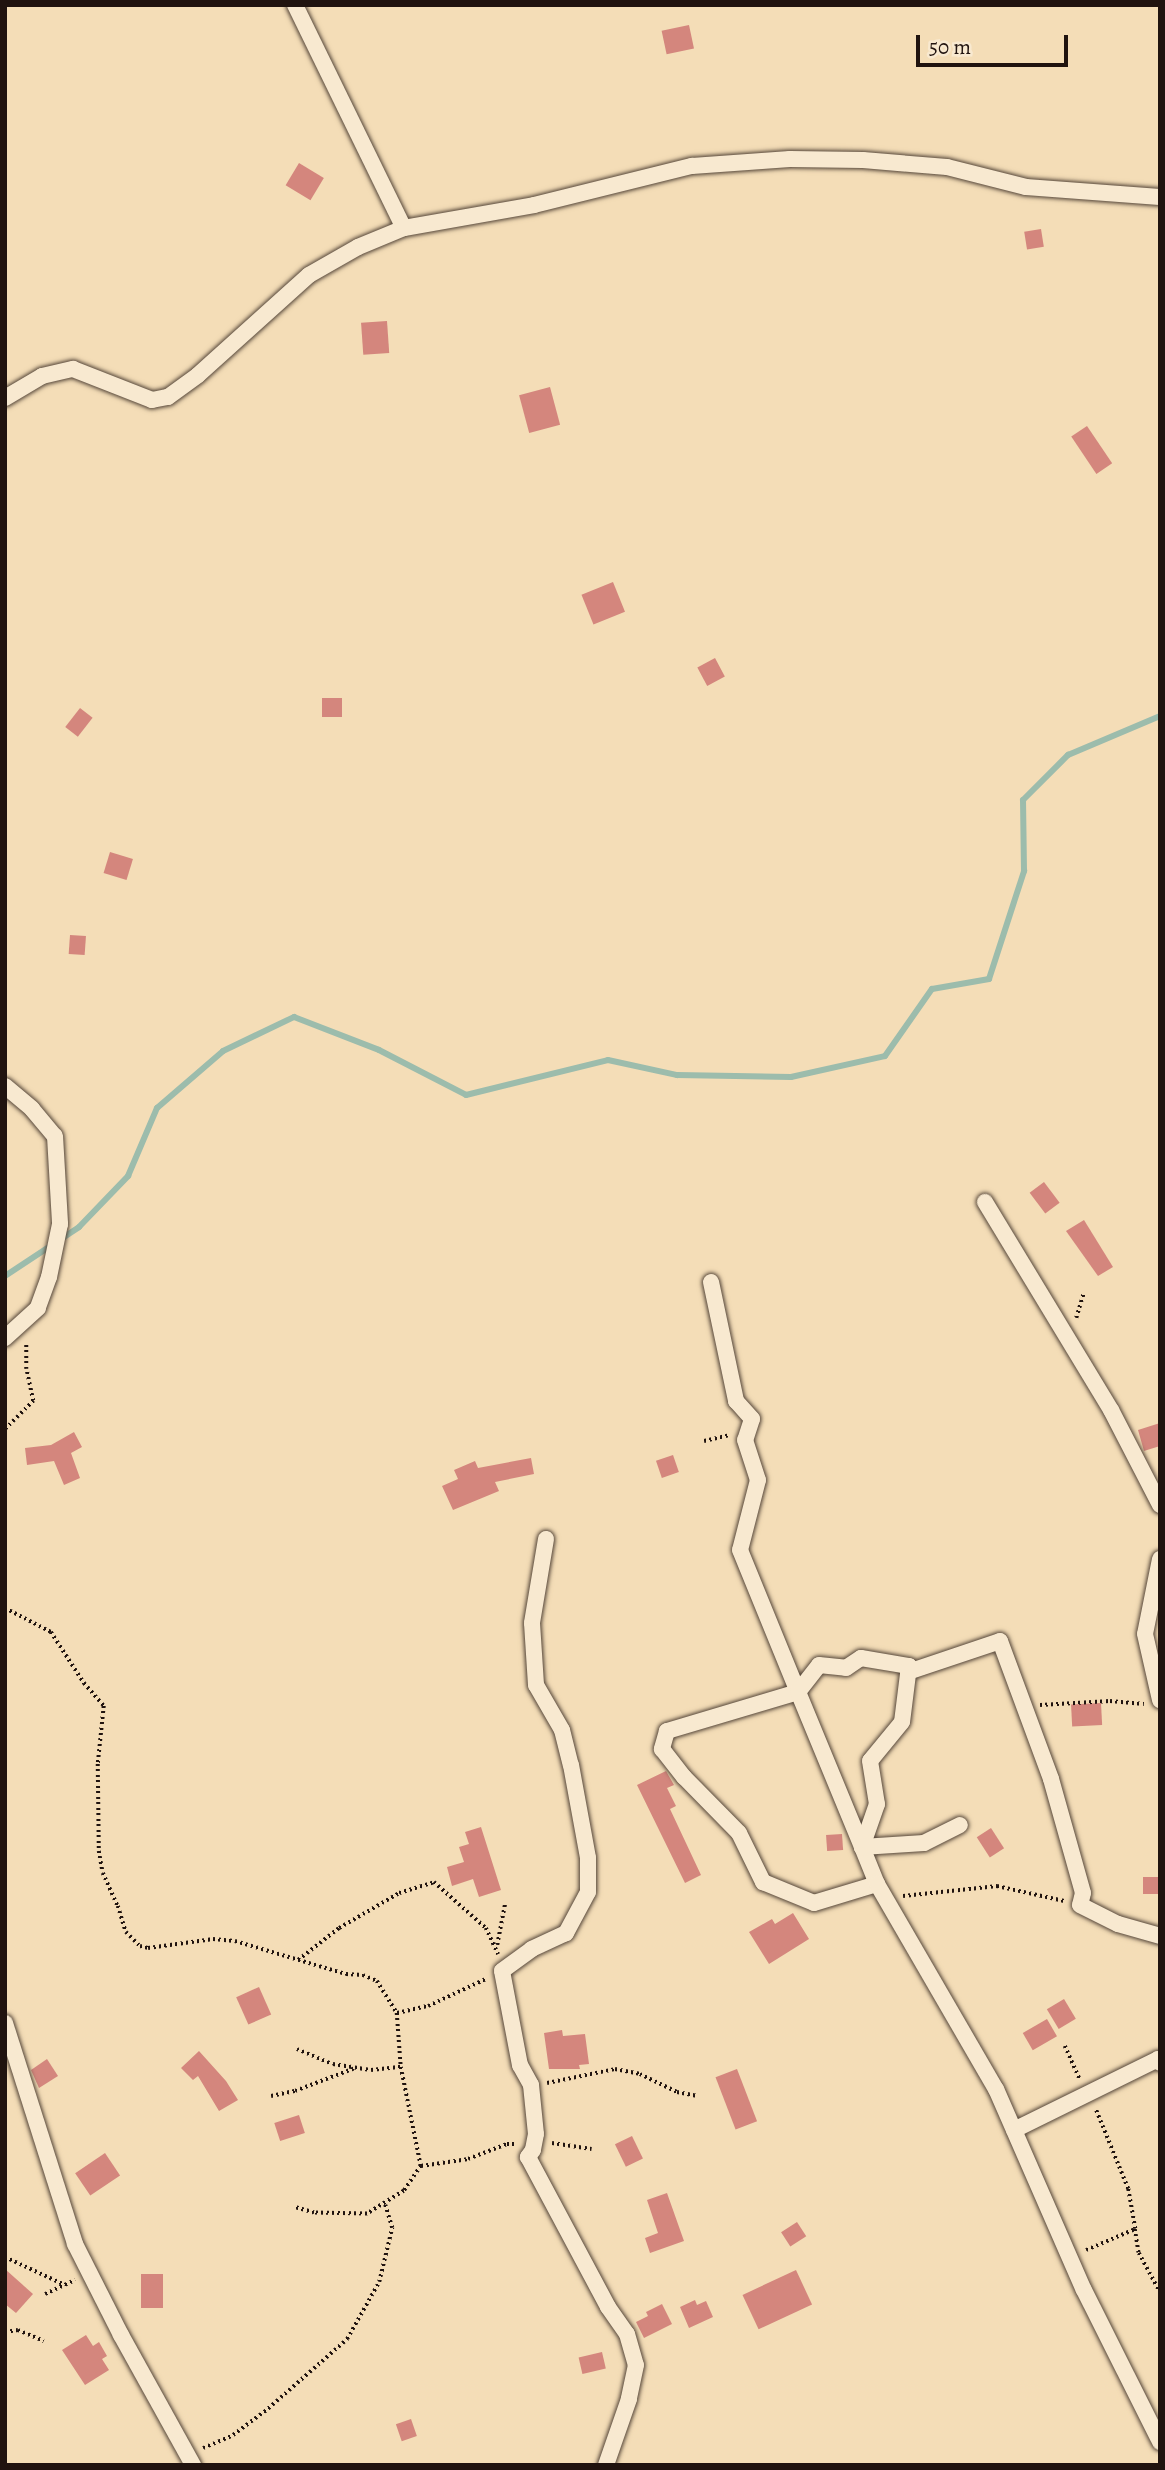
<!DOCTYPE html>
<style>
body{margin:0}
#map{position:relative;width:1165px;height:2470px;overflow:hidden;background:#f4ddb7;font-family:Alegreya,serif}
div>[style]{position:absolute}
.stream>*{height:6px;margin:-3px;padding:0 3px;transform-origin:3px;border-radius:3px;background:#9cbcac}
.building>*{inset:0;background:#d4867d;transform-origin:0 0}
.path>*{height:3.5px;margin-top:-1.75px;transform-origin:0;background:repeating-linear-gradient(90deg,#20130f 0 2px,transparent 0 5.5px)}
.roads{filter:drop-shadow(0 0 2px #554639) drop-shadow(0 0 2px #554639)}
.minor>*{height:16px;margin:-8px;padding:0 8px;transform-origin:8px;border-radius:8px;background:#f8e9d0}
span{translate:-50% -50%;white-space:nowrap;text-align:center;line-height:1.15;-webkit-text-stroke:6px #f8e9d0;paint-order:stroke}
.frame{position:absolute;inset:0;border:7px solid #20130f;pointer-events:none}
.scale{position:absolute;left:916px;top:35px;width:152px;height:32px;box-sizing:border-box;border:4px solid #20130f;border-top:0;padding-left:9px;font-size:21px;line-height:24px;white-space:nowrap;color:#20130f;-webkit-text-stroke:5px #f8e9d0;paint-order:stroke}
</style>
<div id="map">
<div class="stream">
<i style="left:5px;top:1276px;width:89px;rotate:-33.5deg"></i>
<i style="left:79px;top:1227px;width:71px;rotate:-46.1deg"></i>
<i style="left:128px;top:1176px;width:74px;rotate:-66.9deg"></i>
<i style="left:157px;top:1108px;width:87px;rotate:-40.8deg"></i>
<i style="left:223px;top:1051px;width:79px;rotate:-25.6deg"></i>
<i style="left:294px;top:1017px;width:91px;rotate:21.2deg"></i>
<i style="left:379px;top:1050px;width:98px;rotate:27.3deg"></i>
<i style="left:466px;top:1095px;width:146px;rotate:-13.8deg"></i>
<i style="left:608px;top:1060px;width:71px;rotate:12.3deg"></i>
<i style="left:677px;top:1075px;width:114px;rotate:1deg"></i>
<i style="left:791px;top:1077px;width:96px;rotate:-12.6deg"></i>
<i style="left:885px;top:1056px;width:82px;rotate:-55deg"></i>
<i style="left:932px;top:989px;width:58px;rotate:-10deg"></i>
<i style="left:989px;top:979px;width:114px;rotate:-72deg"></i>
<i style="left:1024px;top:871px;width:71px;rotate:-90.8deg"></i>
<i style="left:1023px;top:800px;width:64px;rotate:-45deg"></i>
<i style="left:1068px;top:755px;width:100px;rotate:-23deg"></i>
</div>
<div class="building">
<i style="left:689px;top:25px;width:24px;height:28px;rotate:78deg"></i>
<i style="left:299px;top:163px;width:29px;height:26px;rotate:31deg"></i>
<i style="left:1041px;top:229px;width:18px;height:17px;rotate:81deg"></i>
<i style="left:387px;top:321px;width:32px;height:26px;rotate:86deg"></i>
<i style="left:550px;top:387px;width:39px;height:32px;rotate:75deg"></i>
<i style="left:1087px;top:426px;width:45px;height:19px;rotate:56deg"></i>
<i style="left:613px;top:582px;width:32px;height:34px;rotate:68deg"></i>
<i style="left:715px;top:658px;width:21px;height:20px;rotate:62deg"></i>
<i style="left:322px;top:698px;width:20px;height:19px"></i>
<i style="left:80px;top:708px;width:16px;height:24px;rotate:38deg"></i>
<i style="left:110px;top:852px;width:24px;height:22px;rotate:17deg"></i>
<i style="left:70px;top:935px;width:16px;height:19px;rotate:4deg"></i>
<i style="left:1044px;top:1182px;width:26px;height:18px;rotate:53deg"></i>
<i style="clip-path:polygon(1084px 1220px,1113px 1267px,1098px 1276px,1066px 1231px)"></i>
<i style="clip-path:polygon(1160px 1423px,1160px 1446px,1144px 1451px,1138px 1430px)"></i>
<i style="clip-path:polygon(74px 1432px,82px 1447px,71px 1453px,80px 1478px,64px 1485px,54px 1461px,27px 1465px,25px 1448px,51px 1445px)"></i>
<i style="left:673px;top:1455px;width:18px;height:18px;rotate:71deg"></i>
<i style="clip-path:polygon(531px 1458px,534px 1474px,495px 1482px,499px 1491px,453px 1510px,442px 1486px,458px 1479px,454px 1470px,475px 1461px,478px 1468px)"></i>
<i style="left:1101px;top:1703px;width:22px;height:30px;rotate:87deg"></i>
<i style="clip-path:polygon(666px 1771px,674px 1785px,667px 1788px,676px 1806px,670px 1809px,701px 1875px,685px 1883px,637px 1785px)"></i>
<i style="clip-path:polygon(481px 1827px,501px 1890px,479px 1897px,473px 1879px,452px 1886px,447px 1867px,464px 1862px,459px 1847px,469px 1844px,465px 1832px)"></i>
<i style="left:991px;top:1828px;width:24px;height:17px;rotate:57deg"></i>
<i style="left:842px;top:1834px;width:16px;height:16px;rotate:86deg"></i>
<i style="left:1143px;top:1877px;width:17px;height:17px"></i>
<i style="clip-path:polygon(793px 1913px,809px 1939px,769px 1964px,749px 1932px,772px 1919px,775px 1924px)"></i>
<i style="left:259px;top:1987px;width:30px;height:25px;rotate:66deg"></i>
<i style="left:1064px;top:1999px;width:23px;height:20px;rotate:59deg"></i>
<i style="left:1047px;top:2019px;width:20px;height:28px;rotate:60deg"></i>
<i style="clip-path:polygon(562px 2030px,563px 2036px,585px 2034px,589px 2064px,579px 2065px,580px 2069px,549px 2069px,544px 2033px)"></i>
<i style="clip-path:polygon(199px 2051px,226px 2081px,238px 2100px,219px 2111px,198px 2076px,193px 2080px,181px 2068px)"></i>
<i style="clip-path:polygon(47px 2059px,58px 2076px,39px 2088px,31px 2070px)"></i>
<i style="left:737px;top:2069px;width:56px;height:23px;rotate:69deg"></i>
<i style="left:299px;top:2115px;width:19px;height:26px;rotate:72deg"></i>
<i style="left:632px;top:2136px;width:25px;height:19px;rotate:64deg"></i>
<i style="left:105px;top:2153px;width:27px;height:36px;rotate:56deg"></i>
<i style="clip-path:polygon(667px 2193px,684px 2241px,650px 2253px,645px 2238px,658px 2233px,647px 2200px)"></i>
<i style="left:797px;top:2222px;width:17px;height:19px;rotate:57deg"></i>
<i style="clip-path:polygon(5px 2269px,33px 2294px,16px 2313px,5px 2304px)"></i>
<i style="left:796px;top:2270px;width:38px;height:59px;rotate:65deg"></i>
<i style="left:141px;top:2274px;width:22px;height:34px"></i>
<i style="clip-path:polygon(695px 2300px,697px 2305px,706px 2301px,713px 2317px,689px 2328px,680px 2307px)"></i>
<i style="clip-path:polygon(662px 2304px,672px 2324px,644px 2338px,636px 2322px,648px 2316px,646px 2312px)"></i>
<i style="clip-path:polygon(86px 2335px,93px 2346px,99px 2342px,107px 2356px,102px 2359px,109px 2370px,85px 2385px,62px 2350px)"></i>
<i style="left:602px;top:2352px;width:17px;height:24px;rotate:77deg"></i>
<i style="left:411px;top:2419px;width:18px;height:16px;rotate:71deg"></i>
</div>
<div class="path">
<i style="left:1076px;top:1318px;width:27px;rotate:-73deg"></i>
<i style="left:5px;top:1429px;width:40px;rotate:-45deg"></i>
<i style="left:33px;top:1401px;width:33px;rotate:-102deg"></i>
<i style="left:26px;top:1369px;width:26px;rotate:-90deg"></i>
<i style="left:704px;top:1441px;width:26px;rotate:-13deg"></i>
<i style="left:5px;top:1608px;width:52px;rotate:27.6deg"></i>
<i style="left:51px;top:1632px;width:61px;rotate:57.1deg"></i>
<i style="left:84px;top:1683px;width:30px;rotate:49deg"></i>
<i style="left:104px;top:1706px;width:58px;rotate:95.9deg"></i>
<i style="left:98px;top:1764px;width:87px;rotate:89.3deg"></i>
<i style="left:99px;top:1851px;width:22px;rotate:80deg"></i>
<i style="left:103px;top:1873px;width:36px;rotate:66deg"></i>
<i style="left:118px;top:1906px;width:27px;rotate:73deg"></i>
<i style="left:126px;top:1932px;width:20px;rotate:45deg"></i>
<i style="left:140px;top:1946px;width:8px;rotate:14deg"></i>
<i style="left:148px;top:1948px;width:66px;rotate:-7.9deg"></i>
<i style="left:213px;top:1939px;width:22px;rotate:5deg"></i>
<i style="left:235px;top:1941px;width:116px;rotate:16.6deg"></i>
<i style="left:346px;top:1974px;width:17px;rotate:3deg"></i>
<i style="left:363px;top:1975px;width:15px;rotate:23deg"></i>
<i style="left:377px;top:1981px;width:38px;rotate:58deg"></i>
<i style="left:397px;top:2013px;width:54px;rotate:85.8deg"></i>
<i style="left:401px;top:2067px;width:101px;rotate:78.6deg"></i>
<i style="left:421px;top:2166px;width:30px;rotate:124deg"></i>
<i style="left:404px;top:2191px;width:44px;rotate:148.1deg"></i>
<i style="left:367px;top:2214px;width:53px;rotate:-178.9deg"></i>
<i style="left:314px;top:2213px;width:19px;rotate:-164deg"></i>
<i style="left:1040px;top:1705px;width:70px;rotate:-3.3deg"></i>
<i style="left:1110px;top:1701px;width:34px;rotate:5deg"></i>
<i style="left:903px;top:1896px;width:95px;rotate:-6.1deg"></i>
<i style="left:997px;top:1886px;width:69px;rotate:12.6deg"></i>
<i style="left:497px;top:1945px;width:43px;rotate:-79.2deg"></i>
<i style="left:298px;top:1960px;width:52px;rotate:-38deg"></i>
<i style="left:339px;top:1928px;width:69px;rotate:-30.3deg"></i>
<i style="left:399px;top:1893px;width:37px;rotate:-17deg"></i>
<i style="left:434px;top:1882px;width:69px;rotate:41.5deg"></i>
<i style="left:486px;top:1928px;width:29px;rotate:65deg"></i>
<i style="left:397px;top:2013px;width:32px;rotate:-13deg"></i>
<i style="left:428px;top:2006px;width:64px;rotate:-25deg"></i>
<i style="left:1065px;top:2046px;width:36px;rotate:66deg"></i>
<i style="left:297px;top:2049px;width:39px;rotate:23deg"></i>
<i style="left:333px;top:2064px;width:38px;rotate:9deg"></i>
<i style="left:371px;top:2070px;width:30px;rotate:-6deg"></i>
<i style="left:547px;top:2083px;width:69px;rotate:-11.6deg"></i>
<i style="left:615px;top:2069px;width:25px;rotate:11deg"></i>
<i style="left:640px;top:2074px;width:41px;rotate:25.9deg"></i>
<i style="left:677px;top:2092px;width:21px;rotate:11deg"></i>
<i style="left:271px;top:2096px;width:25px;rotate:-12deg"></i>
<i style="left:295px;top:2091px;width:64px;rotate:-21deg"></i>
<i style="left:552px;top:2143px;width:40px;rotate:8.5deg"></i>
<i style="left:421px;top:2166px;width:48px;rotate:-8.5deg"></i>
<i style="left:468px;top:2159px;width:42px;rotate:-21deg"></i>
<i style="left:507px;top:2144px;width:9px"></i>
<i style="left:1135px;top:2229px;width:24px;rotate:81deg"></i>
<i style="left:1139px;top:2253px;width:44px;rotate:61.7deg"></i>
<i style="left:1086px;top:2250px;width:53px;rotate:-23.2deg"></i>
<i style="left:1135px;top:2229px;width:41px;rotate:-99.9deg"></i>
<i style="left:1128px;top:2189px;width:87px;rotate:-112.2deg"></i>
<i style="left:5px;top:2257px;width:66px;rotate:25deg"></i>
<i style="left:45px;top:2294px;width:33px;rotate:-25deg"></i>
<i style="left:5px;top:2332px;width:13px;rotate:-9deg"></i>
<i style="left:18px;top:2330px;width:28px;rotate:23deg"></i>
<i style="left:203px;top:2448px;width:33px;rotate:-23deg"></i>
<i style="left:233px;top:2435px;width:39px;rotate:-37deg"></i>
<i style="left:264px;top:2412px;width:111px;rotate:-41.3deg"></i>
<i style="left:347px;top:2339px;width:65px;rotate:-60.7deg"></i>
<i style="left:379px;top:2282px;width:56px;rotate:-76.5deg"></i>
<i style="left:392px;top:2228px;width:24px;rotate:-107deg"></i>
</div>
<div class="roads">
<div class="minor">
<i style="left:295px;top:5px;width:248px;rotate:64deg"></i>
<i style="left:5px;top:398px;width:43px;rotate:-30.7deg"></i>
<i style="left:42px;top:376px;width:32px;rotate:-13deg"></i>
<i style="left:73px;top:369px;width:85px;rotate:21.4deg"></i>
<i style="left:152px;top:400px;width:16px;rotate:-11deg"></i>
<i style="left:168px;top:397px;width:37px;rotate:-36deg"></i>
<i style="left:198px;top:375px;width:149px;rotate:-42deg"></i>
<i style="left:309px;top:275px;width:56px;rotate:-29.7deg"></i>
<i style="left:358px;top:247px;width:50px;rotate:-22.4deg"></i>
<i style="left:404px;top:228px;width:132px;rotate:-10deg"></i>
<i style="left:534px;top:205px;width:163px;rotate:-13.9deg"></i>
<i style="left:692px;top:166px;width:98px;rotate:-4.1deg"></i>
<i style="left:790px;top:159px;width:73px;rotate:0.8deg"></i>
<i style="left:863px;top:160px;width:84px;rotate:4.8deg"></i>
<i style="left:947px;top:167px;width:81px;rotate:14.2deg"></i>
<i style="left:1026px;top:187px;width:134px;rotate:4.3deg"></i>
<i style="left:5px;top:1086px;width:35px;rotate:40deg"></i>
<i style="left:32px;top:1109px;width:35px;rotate:50deg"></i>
<i style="left:55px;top:1136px;width:88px;rotate:86.7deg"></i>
<i style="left:60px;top:1224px;width:54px;rotate:101.7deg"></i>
<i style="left:49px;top:1277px;width:33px;rotate:110deg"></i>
<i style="left:38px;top:1308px;width:45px;rotate:137.7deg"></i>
<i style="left:985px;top:1202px;width:243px;rotate:58.8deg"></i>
<i style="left:1111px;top:1410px;width:107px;rotate:62.7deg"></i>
<i style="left:711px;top:1282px;width:122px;rotate:78.1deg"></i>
<i style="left:736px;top:1401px;width:24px;rotate:48deg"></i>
<i style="left:752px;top:1419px;width:22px;rotate:108deg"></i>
<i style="left:745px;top:1440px;width:42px;rotate:72deg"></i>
<i style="left:758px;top:1480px;width:72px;rotate:104.4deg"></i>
<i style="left:740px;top:1550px;width:153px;rotate:67.8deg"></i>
<i style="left:798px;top:1692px;width:137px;rotate:163.4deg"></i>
<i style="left:667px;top:1731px;width:19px;rotate:106deg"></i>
<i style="left:662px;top:1749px;width:36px;rotate:52deg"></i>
<i style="left:684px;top:1777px;width:78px;rotate:45.5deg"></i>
<i style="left:739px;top:1833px;width:55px;rotate:63.9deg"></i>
<i style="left:763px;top:1882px;width:55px;rotate:22.4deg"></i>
<i style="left:814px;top:1903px;width:66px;rotate:-16.8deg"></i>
<i style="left:877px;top:1884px;width:40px;rotate:-112deg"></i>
<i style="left:862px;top:1847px;width:168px;rotate:-112.4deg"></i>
<i style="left:798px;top:1692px;width:34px;rotate:-52deg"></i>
<i style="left:819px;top:1665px;width:27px;rotate:6deg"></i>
<i style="left:846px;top:1668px;width:18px;rotate:-34deg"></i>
<i style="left:861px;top:1658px;width:49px;rotate:9.5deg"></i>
<i style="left:909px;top:1666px;width:56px;rotate:97.1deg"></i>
<i style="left:902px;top:1722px;width:50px;rotate:129.4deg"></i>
<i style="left:870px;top:1761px;width:44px;rotate:80.8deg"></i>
<i style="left:877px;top:1804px;width:46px;rotate:109.2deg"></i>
<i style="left:862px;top:1847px;width:62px;rotate:-3.7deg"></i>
<i style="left:924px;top:1843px;width:40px;rotate:-26.6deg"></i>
<i style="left:546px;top:1539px;width:85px;rotate:99.5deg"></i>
<i style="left:532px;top:1623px;width:62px;rotate:86.3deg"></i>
<i style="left:536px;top:1685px;width:52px;rotate:60deg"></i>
<i style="left:562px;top:1730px;width:36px;rotate:76deg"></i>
<i style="left:571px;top:1765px;width:95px;rotate:79.6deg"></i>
<i style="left:588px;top:1858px;width:34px;rotate:90deg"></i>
<i style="left:588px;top:1892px;width:47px;rotate:118.2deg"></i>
<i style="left:566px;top:1933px;width:38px;rotate:155deg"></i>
<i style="left:532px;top:1949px;width:37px;rotate:144deg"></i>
<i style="left:502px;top:1971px;width:96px;rotate:79.2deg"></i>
<i style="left:520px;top:2065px;width:23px;rotate:61deg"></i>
<i style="left:531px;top:2085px;width:49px;rotate:84.2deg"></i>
<i style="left:536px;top:2134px;width:16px;rotate:101deg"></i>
<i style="left:533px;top:2150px;width:9px;rotate:126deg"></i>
<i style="left:528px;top:2157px;width:170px;rotate:61.9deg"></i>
<i style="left:608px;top:2307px;width:33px;rotate:55deg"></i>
<i style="left:627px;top:2334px;width:32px;rotate:74deg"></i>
<i style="left:636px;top:2365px;width:35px;rotate:102deg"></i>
<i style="left:629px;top:2399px;width:70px;rotate:109.2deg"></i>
<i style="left:1160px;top:1559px;width:76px;rotate:101.3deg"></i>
<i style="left:1145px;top:1634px;width:68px;rotate:77.2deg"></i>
<i style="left:908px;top:1672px;width:97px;rotate:-18.6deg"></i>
<i style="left:1000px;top:1641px;width:147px;rotate:69.7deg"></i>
<i style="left:1051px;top:1779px;width:118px;rotate:74.3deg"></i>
<i style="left:1083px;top:1893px;width:12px;rotate:104deg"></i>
<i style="left:1080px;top:1905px;width:42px;rotate:26.6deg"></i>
<i style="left:1118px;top:1924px;width:44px;rotate:15.9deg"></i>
<i style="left:877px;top:1884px;width:237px;rotate:59.9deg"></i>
<i style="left:996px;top:2089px;width:219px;rotate:66.4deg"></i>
<i style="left:1084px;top:2290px;width:170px;rotate:63.4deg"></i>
<i style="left:5px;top:2023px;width:232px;rotate:72.4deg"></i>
<i style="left:75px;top:2244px;width:102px;rotate:63.2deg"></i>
<i style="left:121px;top:2335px;width:149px;rotate:61deg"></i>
<i style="left:1014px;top:2130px;width:161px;rotate:-26.2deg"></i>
<i style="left:1158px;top:2059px;width:4px;rotate:63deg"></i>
</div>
</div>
<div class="frame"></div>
<div class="scale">50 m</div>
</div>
